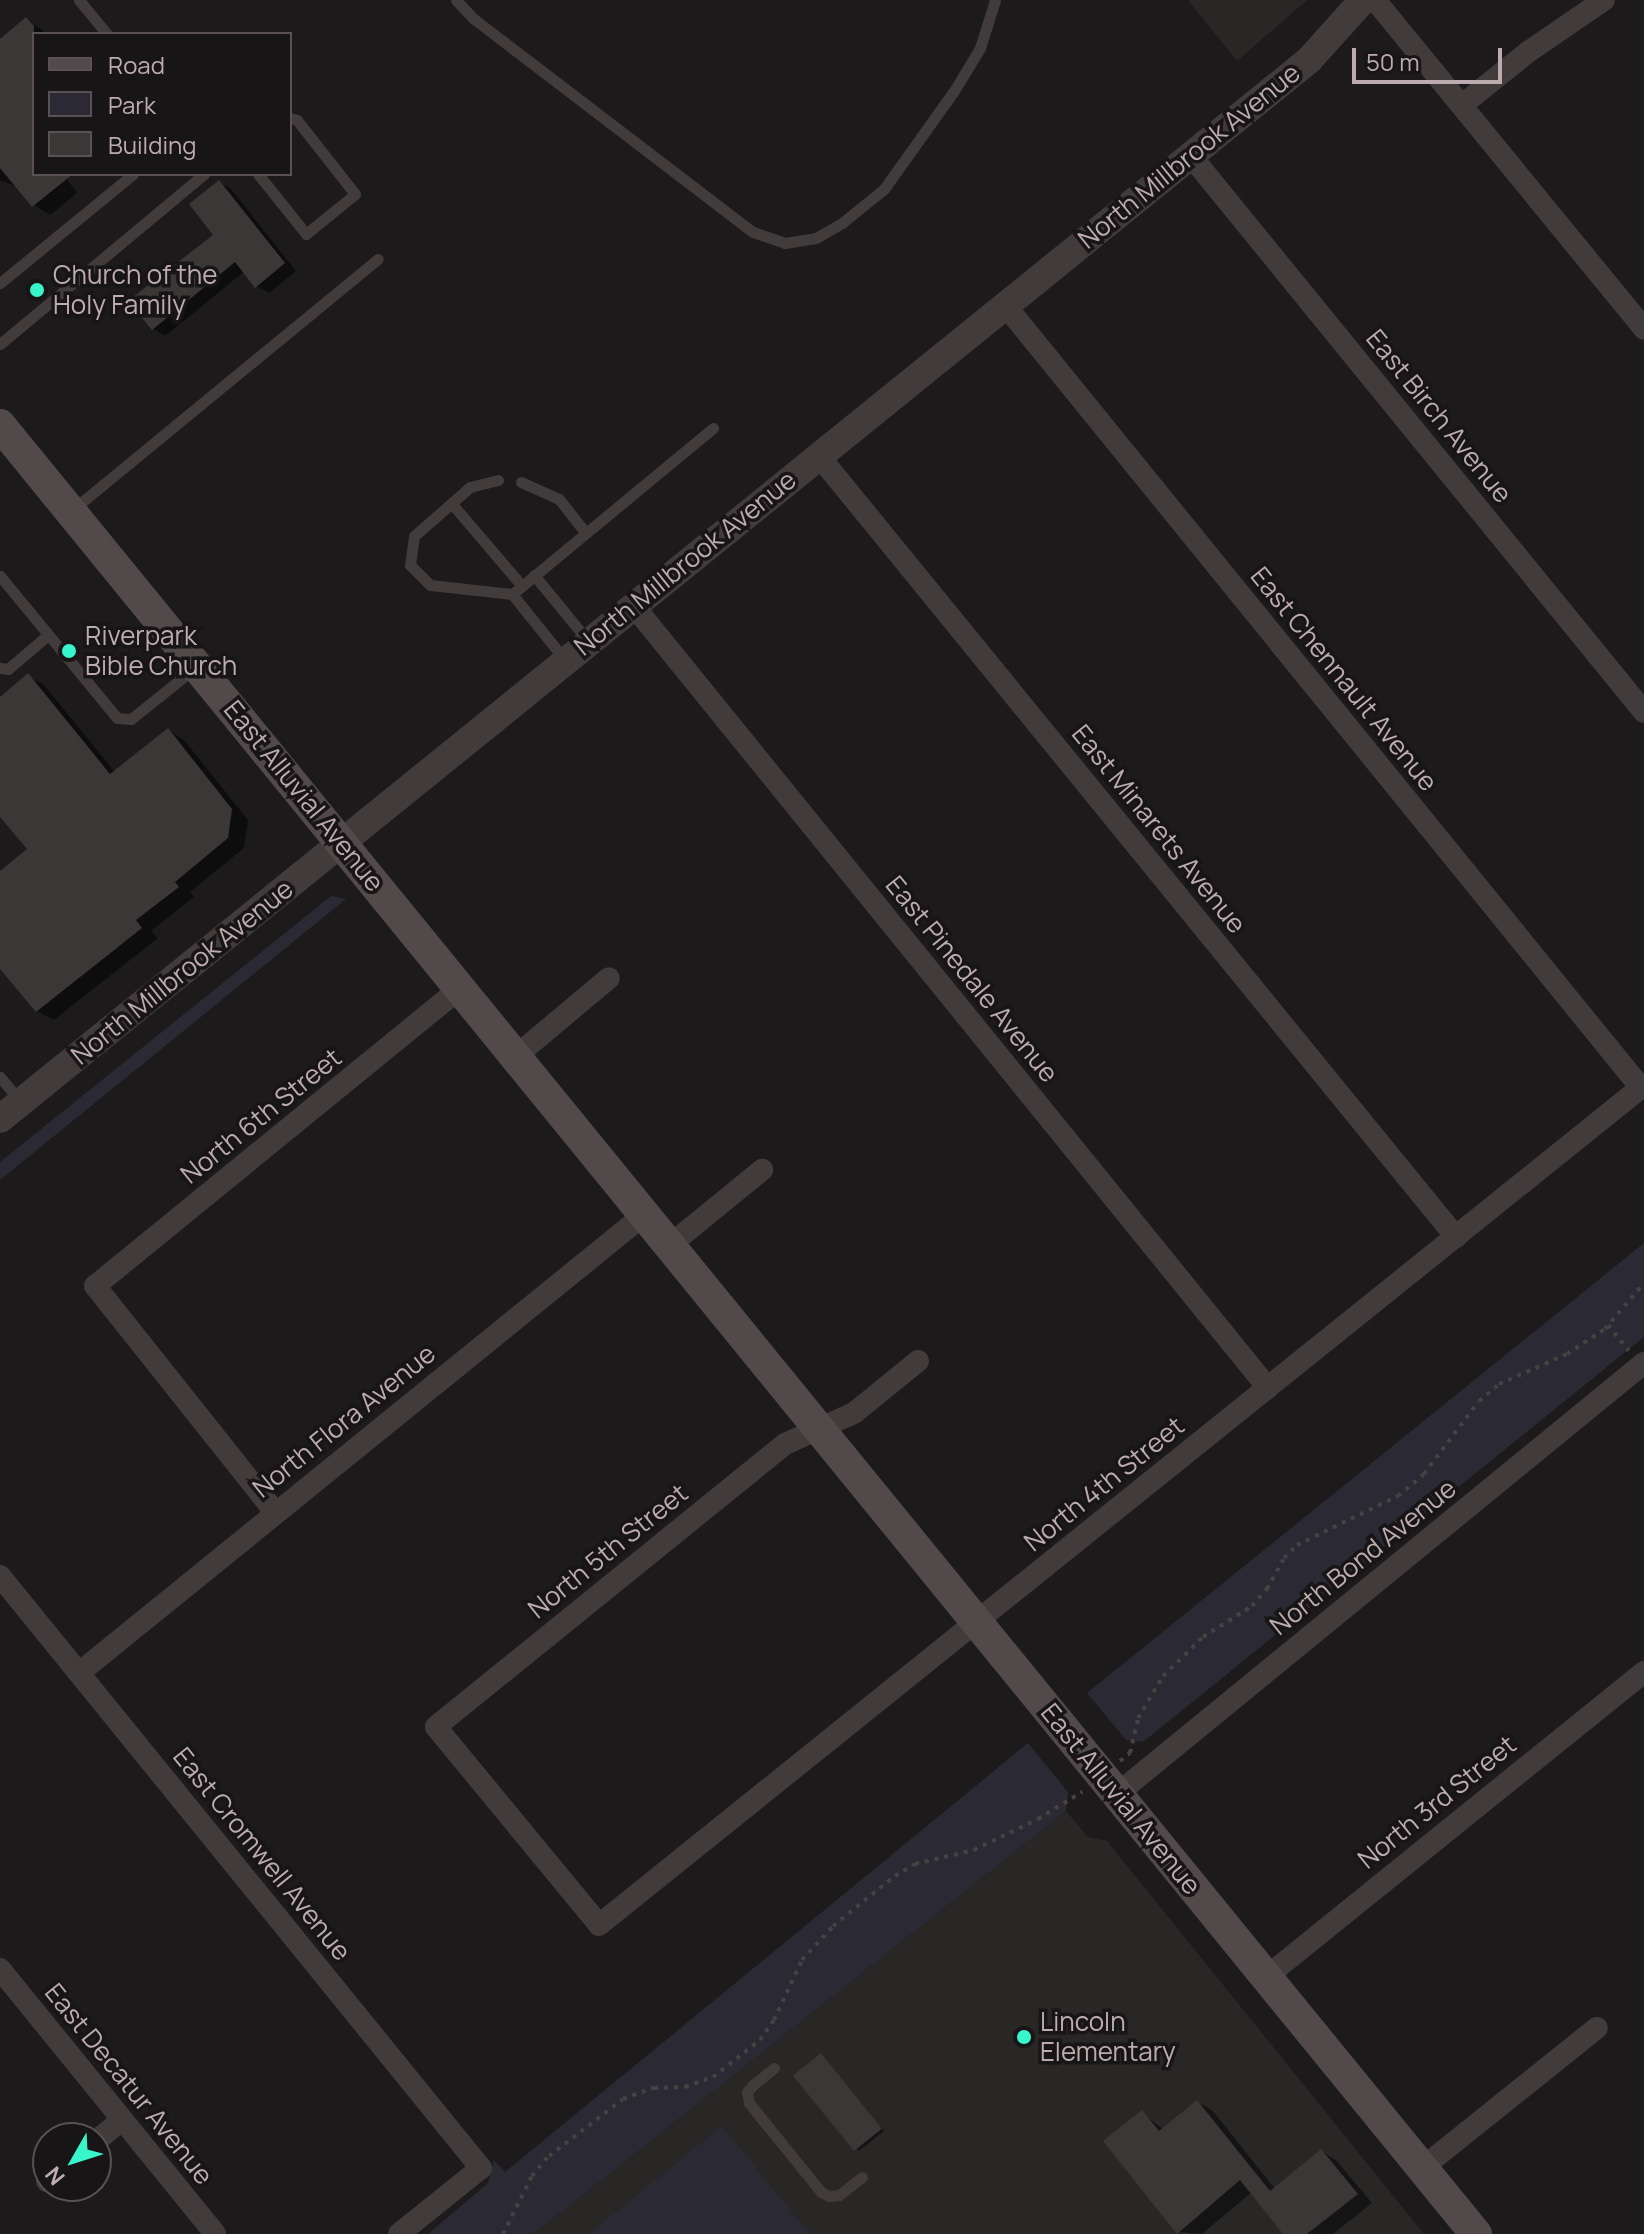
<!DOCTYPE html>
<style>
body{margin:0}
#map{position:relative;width:1644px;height:2234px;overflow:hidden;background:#1c1a1a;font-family:Manrope,sans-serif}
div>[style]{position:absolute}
.built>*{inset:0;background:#292626}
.green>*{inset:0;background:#2b2934}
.shadow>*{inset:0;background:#0007}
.building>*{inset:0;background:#3b3737;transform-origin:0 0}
.path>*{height:4px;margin-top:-2px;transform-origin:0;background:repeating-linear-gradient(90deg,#484142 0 4px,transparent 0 10px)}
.service>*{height:11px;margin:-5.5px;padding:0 5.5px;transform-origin:5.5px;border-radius:5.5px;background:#413b3b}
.minor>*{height:22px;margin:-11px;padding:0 11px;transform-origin:11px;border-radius:11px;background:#413b3b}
.tertiary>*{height:28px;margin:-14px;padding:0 14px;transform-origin:14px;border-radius:14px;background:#413b3b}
.secondary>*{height:32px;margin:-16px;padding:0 16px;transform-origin:16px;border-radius:16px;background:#51494a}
.dots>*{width:22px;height:22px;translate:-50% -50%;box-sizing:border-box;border:4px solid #171515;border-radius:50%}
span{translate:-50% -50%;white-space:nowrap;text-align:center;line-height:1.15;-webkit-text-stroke:7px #171515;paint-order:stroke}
.street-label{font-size:26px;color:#bcacaf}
.poi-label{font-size:26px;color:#bcacaf}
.left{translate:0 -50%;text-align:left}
.legend{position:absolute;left:32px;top:32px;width:260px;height:144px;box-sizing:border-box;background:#171515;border:2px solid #595153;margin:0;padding:10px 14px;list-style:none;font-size:24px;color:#bcacaf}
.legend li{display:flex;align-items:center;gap:16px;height:40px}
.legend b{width:40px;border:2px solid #595153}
.north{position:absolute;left:32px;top:2122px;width:80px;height:80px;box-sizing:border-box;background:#171515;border:2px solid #595153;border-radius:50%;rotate:231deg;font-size:22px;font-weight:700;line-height:32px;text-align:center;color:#bcacaf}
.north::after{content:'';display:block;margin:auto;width:28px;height:36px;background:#39f5cb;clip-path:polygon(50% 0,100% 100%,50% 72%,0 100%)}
.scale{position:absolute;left:1352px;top:48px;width:150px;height:36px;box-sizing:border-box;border:4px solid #bcacaf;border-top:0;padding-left:10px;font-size:24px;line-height:28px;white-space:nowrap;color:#bcacaf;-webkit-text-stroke:6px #171515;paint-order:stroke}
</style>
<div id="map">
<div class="built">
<i style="clip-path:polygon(1188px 0,1307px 0,1237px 61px)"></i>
<i style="clip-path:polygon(1066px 1811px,1088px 1837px,1107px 1841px,1424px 2234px,534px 2234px)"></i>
</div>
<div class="green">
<i style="clip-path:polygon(331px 896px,346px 899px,0 1180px,0 1162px)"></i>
<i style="clip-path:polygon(1644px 1243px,1644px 1337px,1143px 1742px,1126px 1740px,1087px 1693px)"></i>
<i style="clip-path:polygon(1028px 1743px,1068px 1792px,1066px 1811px,534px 2234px,428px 2234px,488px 2183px,494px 2160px,505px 2172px)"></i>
<i style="clip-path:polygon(722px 2126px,810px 2234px,589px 2234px)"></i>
</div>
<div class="shadow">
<i style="clip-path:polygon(27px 19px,47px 34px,34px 34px,34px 174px,63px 174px,77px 193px,50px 215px,34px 205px,19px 188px,0 180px,0 56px)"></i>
<i style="clip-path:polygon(219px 182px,231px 189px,296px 271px,269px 293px,257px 286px,245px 271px,165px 336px,153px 329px,216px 235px)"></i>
<i style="clip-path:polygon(28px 676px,44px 685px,115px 772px,168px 730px,184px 740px,248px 820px,244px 848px,190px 892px,194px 897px,151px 931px,158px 938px,54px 1020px,37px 1011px,0 965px,0 873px,29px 850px,0 813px,0 699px)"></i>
<i style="clip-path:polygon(824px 2057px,884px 2131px,859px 2151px,856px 2149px)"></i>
<i style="clip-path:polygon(1198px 2102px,1213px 2111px,1275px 2189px,1321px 2151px,1336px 2160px,1372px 2203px,1333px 2234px,1286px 2234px,1252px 2192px,1202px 2234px,1178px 2232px,1142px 2113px,1164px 2130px)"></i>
</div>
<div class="building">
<i style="clip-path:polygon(26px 17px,34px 26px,34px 174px,73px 174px,32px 207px,0 168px,0 39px)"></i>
<i style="clip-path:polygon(219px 180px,285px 263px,255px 288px,235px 262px,152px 330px,128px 301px,213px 235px,189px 204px)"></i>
<i style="clip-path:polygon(28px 673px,110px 774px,168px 728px,232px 809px,228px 838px,175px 882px,179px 887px,136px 920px,142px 928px,36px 1012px,0 969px,0 871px,27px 849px,0 817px,0 697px)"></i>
<i style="left:821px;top:2053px;width:97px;height:36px;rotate:51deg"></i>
<i style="clip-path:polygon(1197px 2100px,1270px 2191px,1321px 2149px,1358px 2194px,1307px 2234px,1283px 2234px,1240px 2180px,1177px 2234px,1103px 2141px,1142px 2110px,1159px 2131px)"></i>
</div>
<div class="path">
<i style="left:1608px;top:1325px;width:33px;rotate:51deg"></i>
<i style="left:1120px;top:1761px;width:13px;rotate:-39deg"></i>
<i style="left:1130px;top:1753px;width:36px;rotate:-77deg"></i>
<i style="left:1138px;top:1718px;width:49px;rotate:-59.2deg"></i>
<i style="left:1163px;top:1676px;width:56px;rotate:-44.3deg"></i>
<i style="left:1203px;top:1637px;width:58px;rotate:-32.3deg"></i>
<i style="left:1252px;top:1606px;width:23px;rotate:-49deg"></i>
<i style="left:1267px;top:1589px;width:35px;rotate:-61deg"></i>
<i style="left:1284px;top:1558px;width:18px;rotate:-45deg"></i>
<i style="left:1297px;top:1545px;width:112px;rotate:-25.9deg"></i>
<i style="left:1398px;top:1496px;width:34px;rotate:-40deg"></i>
<i style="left:1424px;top:1474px;width:91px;rotate:-53deg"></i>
<i style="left:1479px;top:1401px;width:26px;rotate:-40deg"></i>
<i style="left:1499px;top:1384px;width:74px;rotate:-23.8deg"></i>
<i style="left:1567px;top:1354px;width:45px;rotate:-33.3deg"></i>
<i style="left:1605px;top:1329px;width:60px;rotate:-49.7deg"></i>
<i style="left:503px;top:2234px;width:65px;rotate:-63.4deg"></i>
<i style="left:532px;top:2176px;width:26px;rotate:-50deg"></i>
<i style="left:549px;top:2156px;width:93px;rotate:-37.6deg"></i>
<i style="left:623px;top:2099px;width:33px;rotate:-20deg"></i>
<i style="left:654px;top:2088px;width:31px;rotate:-2deg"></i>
<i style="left:685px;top:2087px;width:30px;rotate:-20deg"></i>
<i style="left:713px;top:2077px;width:60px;rotate:-38.2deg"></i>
<i style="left:760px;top:2040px;width:24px;rotate:-55deg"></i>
<i style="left:774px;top:2020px;width:66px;rotate:-65deg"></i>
<i style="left:802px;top:1960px;width:46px;rotate:-47.6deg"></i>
<i style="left:833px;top:1926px;width:80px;rotate:-38.9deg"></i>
<i style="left:895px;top:1876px;width:23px;rotate:-31deg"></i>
<i style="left:915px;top:1864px;width:61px;rotate:-13.3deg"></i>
<i style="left:974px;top:1850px;width:71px;rotate:-25.8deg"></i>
<i style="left:1038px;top:1819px;width:52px;rotate:-31.5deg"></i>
</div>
<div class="service">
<i style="left:79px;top:0;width:44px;rotate:50.5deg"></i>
<i style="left:456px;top:0;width:26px;rotate:47deg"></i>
<i style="left:474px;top:19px;width:351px;rotate:37.4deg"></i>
<i style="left:753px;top:232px;width:34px;rotate:19deg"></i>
<i style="left:785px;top:243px;width:31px;rotate:-9deg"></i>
<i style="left:816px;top:238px;width:30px;rotate:-30deg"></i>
<i style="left:842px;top:223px;width:54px;rotate:-39deg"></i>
<i style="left:884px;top:189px;width:120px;rotate:-54.5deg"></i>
<i style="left:954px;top:91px;width:50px;rotate:-58.8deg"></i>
<i style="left:980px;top:48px;width:50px;rotate:-72.6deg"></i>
<i style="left:258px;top:174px;width:77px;rotate:51.3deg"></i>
<i style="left:306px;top:234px;width:63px;rotate:-39.2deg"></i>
<i style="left:355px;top:194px;width:94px;rotate:-128.1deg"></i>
<i style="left:297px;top:120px;width:7px;rotate:-164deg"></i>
<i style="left:0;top:283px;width:172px;rotate:-39.3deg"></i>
<i style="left:0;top:344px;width:266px;rotate:-39.8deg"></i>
<i style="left:521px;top:482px;width:42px;rotate:24.1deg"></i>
<i style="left:559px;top:499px;width:42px;rotate:51.8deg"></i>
<i style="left:452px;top:504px;width:108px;rotate:49.5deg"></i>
<i style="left:522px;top:586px;width:13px;rotate:141deg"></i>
<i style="left:512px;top:594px;width:82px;rotate:-173.7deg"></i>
<i style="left:430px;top:585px;width:28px;rotate:-135deg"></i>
<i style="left:410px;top:565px;width:29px;rotate:-82deg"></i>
<i style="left:414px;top:536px;width:74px;rotate:-41.2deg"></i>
<i style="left:470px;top:487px;width:29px;rotate:-14deg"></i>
<i style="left:71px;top:511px;width:397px;rotate:-39.4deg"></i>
<i style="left:534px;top:575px;width:85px;rotate:50.7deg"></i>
<i style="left:0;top:576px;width:184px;rotate:50.5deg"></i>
<i style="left:117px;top:718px;width:14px;rotate:4deg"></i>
<i style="left:131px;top:719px;width:83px;rotate:-38.7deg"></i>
<i style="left:522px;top:586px;width:248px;rotate:-39.6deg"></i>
<i style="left:512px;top:594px;width:85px;rotate:51.2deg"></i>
<i style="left:0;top:668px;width:8px;rotate:7deg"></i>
<i style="left:8px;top:669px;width:52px;rotate:-40.4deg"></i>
<i style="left:0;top:1077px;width:31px;rotate:50deg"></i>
<i style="left:774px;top:2068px;width:28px;rotate:141deg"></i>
<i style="left:752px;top:2086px;width:8px;rotate:130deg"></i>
<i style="left:747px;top:2092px;width:11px;rotate:80deg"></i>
<i style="left:749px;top:2103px;width:114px;rotate:51deg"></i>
<i style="left:821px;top:2192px;width:9px;rotate:27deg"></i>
<i style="left:829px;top:2196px;width:10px;rotate:-6deg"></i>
<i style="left:839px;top:2195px;width:29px;rotate:-38deg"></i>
</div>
<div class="minor">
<i style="left:1375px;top:0;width:425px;rotate:50.7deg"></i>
<i style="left:1462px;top:105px;width:85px;rotate:-38.8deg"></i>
<i style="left:1528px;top:52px;width:92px;rotate:-34.4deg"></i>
<i style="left:1191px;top:156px;width:717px;rotate:50.83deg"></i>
<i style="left:1005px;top:305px;width:1009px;rotate:50.91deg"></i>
<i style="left:819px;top:456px;width:1008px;rotate:50.8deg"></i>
<i style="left:633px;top:605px;width:1008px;rotate:50.96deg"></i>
<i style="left:516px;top:1056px;width:121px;rotate:-40deg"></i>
<i style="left:670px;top:1245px;width:119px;rotate:-39.2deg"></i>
<i style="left:918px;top:1361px;width:82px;rotate:140.9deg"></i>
<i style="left:854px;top:1413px;width:76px;rotate:155.8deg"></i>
<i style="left:785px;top:1444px;width:449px;rotate:141deg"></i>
<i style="left:436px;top:1727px;width:256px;rotate:50.5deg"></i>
<i style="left:599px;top:1925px;width:1341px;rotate:-38.79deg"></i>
<i style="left:275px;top:1512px;width:289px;rotate:-128.5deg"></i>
<i style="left:95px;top:1286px;width:472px;rotate:-39.2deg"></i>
<i style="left:0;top:1576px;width:763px;rotate:50.91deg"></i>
<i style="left:481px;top:2168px;width:105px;rotate:141.2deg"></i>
<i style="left:79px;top:1673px;width:729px;rotate:-39.04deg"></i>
<i style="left:1117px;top:1794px;width:681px;rotate:-39.28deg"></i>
<i style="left:0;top:1969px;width:341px;rotate:50.9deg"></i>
<i style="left:1266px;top:1977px;width:486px;rotate:-38.9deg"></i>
<i style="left:96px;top:2141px;width:33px;rotate:-39deg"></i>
<i style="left:1422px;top:2168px;width:224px;rotate:-38.7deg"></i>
<i style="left:47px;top:2181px;width:1px"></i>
</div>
<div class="tertiary">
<i style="left:0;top:1119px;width:1684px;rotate:-38.97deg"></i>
<i style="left:1309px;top:60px;width:81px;rotate:-48deg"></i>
</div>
<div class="secondary">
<i style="left:0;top:425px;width:2335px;rotate:50.79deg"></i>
</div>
<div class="dots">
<i style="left:37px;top:290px;background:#39f5cb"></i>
<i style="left:69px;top:651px;background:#39f5cb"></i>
<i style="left:1024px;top:2037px;background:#39f5cb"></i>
</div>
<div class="street-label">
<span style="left:1189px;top:156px;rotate:-39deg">North Millbrook Avenue</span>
<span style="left:1439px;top:416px;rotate:51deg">East Birch Avenue</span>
<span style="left:685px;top:563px;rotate:-39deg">North Millbrook Avenue</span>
<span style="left:1344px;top:679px;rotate:51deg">East Chennault Avenue</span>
<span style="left:304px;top:796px;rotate:51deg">East Alluvial Avenue</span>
<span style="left:1159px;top:829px;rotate:51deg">East Minarets Avenue</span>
<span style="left:182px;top:972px;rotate:-39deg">North Millbrook Avenue</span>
<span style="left:972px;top:979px;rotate:51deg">East Pinedale Avenue</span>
<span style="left:261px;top:1116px;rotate:-39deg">North 6th Street</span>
<span style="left:344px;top:1421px;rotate:-39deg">North Flora Avenue</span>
<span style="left:1104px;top:1484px;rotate:-39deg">North 4th Street</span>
<span style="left:608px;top:1551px;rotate:-39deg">North 5th Street</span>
<span style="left:1363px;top:1557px;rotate:-39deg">North Bond Avenue</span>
<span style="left:1121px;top:1799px;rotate:51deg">East Alluvial Avenue</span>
<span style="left:1437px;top:1802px;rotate:-39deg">North 3rd Street</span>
<span style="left:262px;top:1854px;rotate:51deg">East Cromwell Avenue</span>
<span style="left:129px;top:2084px;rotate:51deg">East Decatur Avenue</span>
</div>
<div class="poi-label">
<span class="left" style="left:53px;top:290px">Church of the<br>Holy Family</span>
<span class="left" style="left:85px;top:651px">Riverpark<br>Bible Church</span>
<span class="left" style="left:1040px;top:2037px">Lincoln<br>Elementary</span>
</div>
<ul class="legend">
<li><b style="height:10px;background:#51494a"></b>Road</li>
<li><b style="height:22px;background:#2b2934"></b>Park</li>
<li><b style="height:22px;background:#3b3737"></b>Building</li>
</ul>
<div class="north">N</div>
<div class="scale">50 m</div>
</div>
